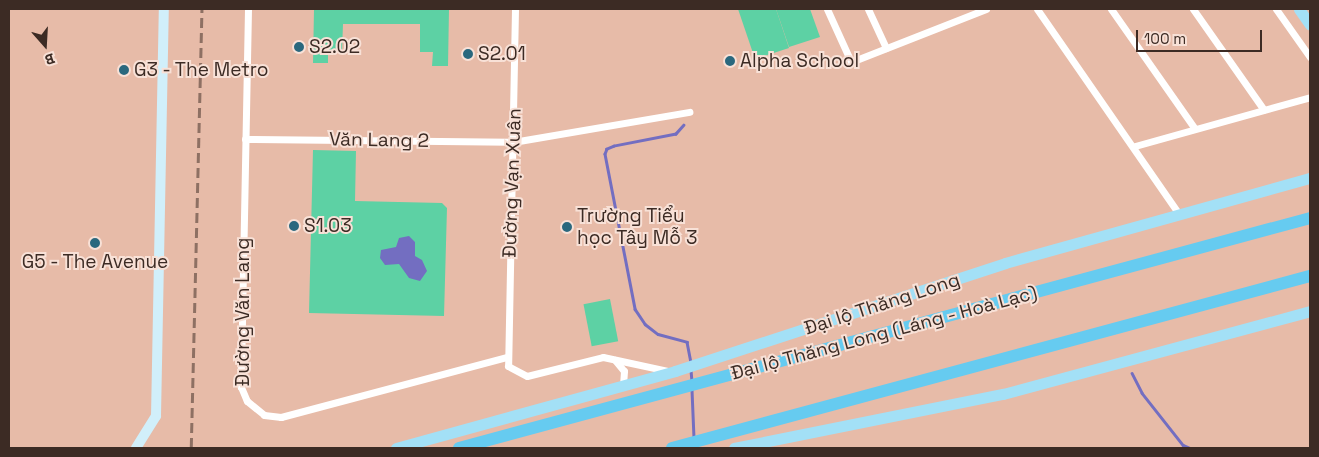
<!DOCTYPE html>
<meta charset="utf-8">
<style>
body{margin:0}
#map{position:relative;width:1319px;height:457px;overflow:hidden;background:#e7bba8;font-family:"Space Grotesk",sans-serif}
div>[style]{position:absolute}
.green>*{inset:0;background:#5dd1a4;transform-origin:0 0}
.water>*{inset:0;background:#736ec1}
.stream>*{height:2.5px;margin:-1.25px;padding:0 1.25px;transform-origin:1.25px;border-radius:1.25px;background:#736ec1}
.street>*{height:7px;margin:-3.5px;padding:0 3.5px;transform-origin:3.5px;border-radius:3.5px;background:#fff}
.secondary>*{height:10px;margin:-5px;padding:0 5px;transform-origin:5px;border-radius:5px;background:#d1effa}
.primary>*{height:11px;margin:-5.5px;padding:0 5.5px;transform-origin:5.5px;border-radius:5.5px;background:#a3e0f6}
.highway>*{height:12px;margin:-6px;padding:0 6px;transform-origin:6px;border-radius:6px;background:#66cbf0}
.rail>*{height:2.5px;margin-top:-1.25px;transform-origin:0;background:repeating-linear-gradient(90deg,#8e7063 0 10px,transparent 0 15px)}
.dots>*{width:14px;height:14px;translate:-50% -50%;box-sizing:border-box;border:2px solid #f8e1d7;border-radius:50%}
span{translate:-50% -50%;white-space:nowrap;text-align:center;line-height:1.15;-webkit-text-stroke:4px #f8e1d7;paint-order:stroke}
.poi-label{font-size:19px;color:#3c2b24}
.left{translate:0 -50%;text-align:left}
.street-label{font-size:19px;color:#3c2b24}
.frame{position:absolute;inset:0;border:10px solid #3c2b24;pointer-events:none}
.north{position:absolute;left:20px;top:20px;width:50px;height:50px;-webkit-text-stroke:4px #f8e1d7;paint-order:stroke;rotate:161deg;font-size:14px;font-weight:700;line-height:20px;text-align:center;color:#3c2b24}
.north::after{content:'';display:block;margin:auto;width:18px;height:22px;background:#3c2b24;clip-path:polygon(50% 0,100% 100%,50% 72%,0 100%)}
.scale{position:absolute;left:1136px;top:30px;width:126px;height:22px;box-sizing:border-box;border:2px solid #3c2b24;border-top:0;padding-left:6px;font-size:15px;line-height:18px;white-space:nowrap;color:#3c2b24;-webkit-text-stroke:4px #f8e1d7;paint-order:stroke}
</style>
<div id="map">
<div class="green">
<i style="clip-path:polygon(314px 9px,449px 9px,448px 66px,432px 66px,433px 52px,420px 52px,420px 24px,343px 24px,342px 51px,328px 51px,328px 63px,313px 63px)"></i>
<i style="clip-path:polygon(738px 9px,776px 9px,789px 48px,755px 59px)"></i>
<i style="clip-path:polygon(776px 9px,810px 9px,820px 37px,789px 47px)"></i>
<i style="clip-path:polygon(313px 150px,356px 151px,355px 201px,442px 203px,447px 208px,444px 316px,309px 313px)"></i>
<i style="left:610px;top:299px;width:43px;height:27px;rotate:79deg"></i>
</div>
<div class="water">
<i style="clip-path:polygon(409px 236px,415px 242px,415px 256px,422px 260px,427px 271px,420px 281px,409px 278px,399px 264px,385px 265px,380px 258px,381px 250px,396px 247px,399px 238px)"></i>
</div>
<div class="stream">
<i style="left:684px;top:125px;width:12px;rotate:132deg"></i>
<i style="left:676px;top:134px;width:63px;rotate:169deg"></i>
<i style="left:614px;top:146px;width:8px;rotate:157deg"></i>
<i style="left:607px;top:149px;width:5px;rotate:112deg"></i>
<i style="left:605px;top:154px;width:158px;rotate:79deg"></i>
<i style="left:635px;top:309px;width:18px;rotate:56deg"></i>
<i style="left:645px;top:324px;width:16px;rotate:38deg"></i>
<i style="left:658px;top:334px;width:30px;rotate:15deg"></i>
<i style="left:687px;top:342px;width:20px;rotate:79deg"></i>
<i style="left:691px;top:370px;width:12px;rotate:85deg"></i>
<i style="left:1132px;top:373px;width:22px;rotate:63deg"></i>
<i style="left:1142px;top:393px;width:66px;rotate:51.7deg"></i>
<i style="left:1183px;top:445px;width:8px;rotate:23deg"></i>
<i style="left:692px;top:390px;width:47px;rotate:87.6deg"></i>
</div>
<div class="street">
<i style="left:248px;top:9px;width:378px;rotate:91.1deg"></i>
<i style="left:241px;top:387px;width:15px;rotate:67deg"></i>
<i style="left:247px;top:401px;width:22px;rotate:39deg"></i>
<i style="left:264px;top:415px;width:17px;rotate:7deg"></i>
<i style="left:281px;top:417px;width:234px;rotate:-14.9deg"></i>
<i style="left:515px;top:9px;width:357px;rotate:91.1deg"></i>
<i style="left:508px;top:366px;width:21px;rotate:28deg"></i>
<i style="left:527px;top:376px;width:78px;rotate:-14deg"></i>
<i style="left:603px;top:357px;width:66px;rotate:12.2deg"></i>
<i style="left:827px;top:9px;width:58px;rotate:65.6deg"></i>
<i style="left:851px;top:62px;width:145px;rotate:-21.4deg"></i>
<i style="left:868px;top:9px;width:43px;rotate:65.2deg"></i>
<i style="left:1037px;top:9px;width:249px;rotate:55.3deg"></i>
<i style="left:1111px;top:9px;width:146px;rotate:55deg"></i>
<i style="left:1193px;top:9px;width:123px;rotate:54.9deg"></i>
<i style="left:1276px;top:9px;width:59px;rotate:54.7deg"></i>
<i style="left:245px;top:139px;width:268px;rotate:0.6deg"></i>
<i style="left:513px;top:142px;width:179px;rotate:-9.7deg"></i>
<i style="left:1135px;top:146px;width:182px;rotate:-15.6deg"></i>
<i style="left:615px;top:360px;width:14px;rotate:51deg"></i>
<i style="left:624px;top:371px;width:15px;rotate:94deg"></i>
</div>
<div class="secondary">
<i style="left:136px;top:448px;width:38px;rotate:-58deg"></i>
<i style="left:156px;top:416px;width:407px;rotate:-88.9deg"></i>
</div>
<div class="primary">
<i style="left:1299px;top:9px;width:19px;rotate:55deg"></i>
<i style="left:396px;top:448px;width:289px;rotate:-15.4deg"></i>
<i style="left:675px;top:371px;width:347px;rotate:-18.1deg"></i>
<i style="left:1005px;top:263px;width:317px;rotate:-15.6deg"></i>
<i style="left:734px;top:448px;width:274px;rotate:-11.4deg"></i>
<i style="left:1003px;top:394px;width:318px;rotate:-15.1deg"></i>
</div>
<div class="highway">
<i style="left:459px;top:448px;width:882px;rotate:-15.12deg"></i>
<i style="left:672px;top:448px;width:661px;rotate:-15.09deg"></i>
</div>
<div class="rail">
<i style="left:191px;top:448px;width:439px;rotate:-88.6deg"></i>
</div>
<div class="dots">
<i style="left:299px;top:47px;background:#2a687e"></i>
<i style="left:468px;top:54px;background:#2a687e"></i>
<i style="left:730px;top:61px;background:#2a687e"></i>
<i style="left:124px;top:70px;background:#2a687e"></i>
<i style="left:294px;top:226px;background:#2a687e"></i>
<i style="left:567px;top:227px;background:#2a687e"></i>
<i style="left:95px;top:243px;background:#2a687e"></i>
</div>
<div class="poi-label">
<span class="left" style="left:309px;top:47px">S2.02</span>
<span class="left" style="left:478px;top:54px">S2.01</span>
<span class="left" style="left:740px;top:61px">Alpha School</span>
<span class="left" style="left:134px;top:70px">G3 - The Metro</span>
<span class="left" style="left:577px;top:227px">Trường Tiểu<br>học Tây Mỗ 3</span>
<span class="left" style="left:304px;top:226px">S1.03</span>
<span style="left:95px;top:262px">G5 - The Avenue</span>
</div>
<div class="street-label">
<span style="left:379px;top:140px;rotate:1deg">Văn Lang 2</span>
<span style="left:512px;top:183px;rotate:-88deg">Đường Vạn Xuân</span>
<span style="left:882px;top:304px;rotate:-18deg">Đại lộ Thăng Long</span>
<span style="left:243px;top:312px;rotate:-90deg">Đường Văn Lang</span>
<span style="left:884px;top:333px;rotate:-15deg">Đại lộ Thăng Long (Láng - Hoà Lạc)</span>
</div>
<div class="frame"></div>
<div class="north">B</div>
<div class="scale">100 m</div>
</div>
